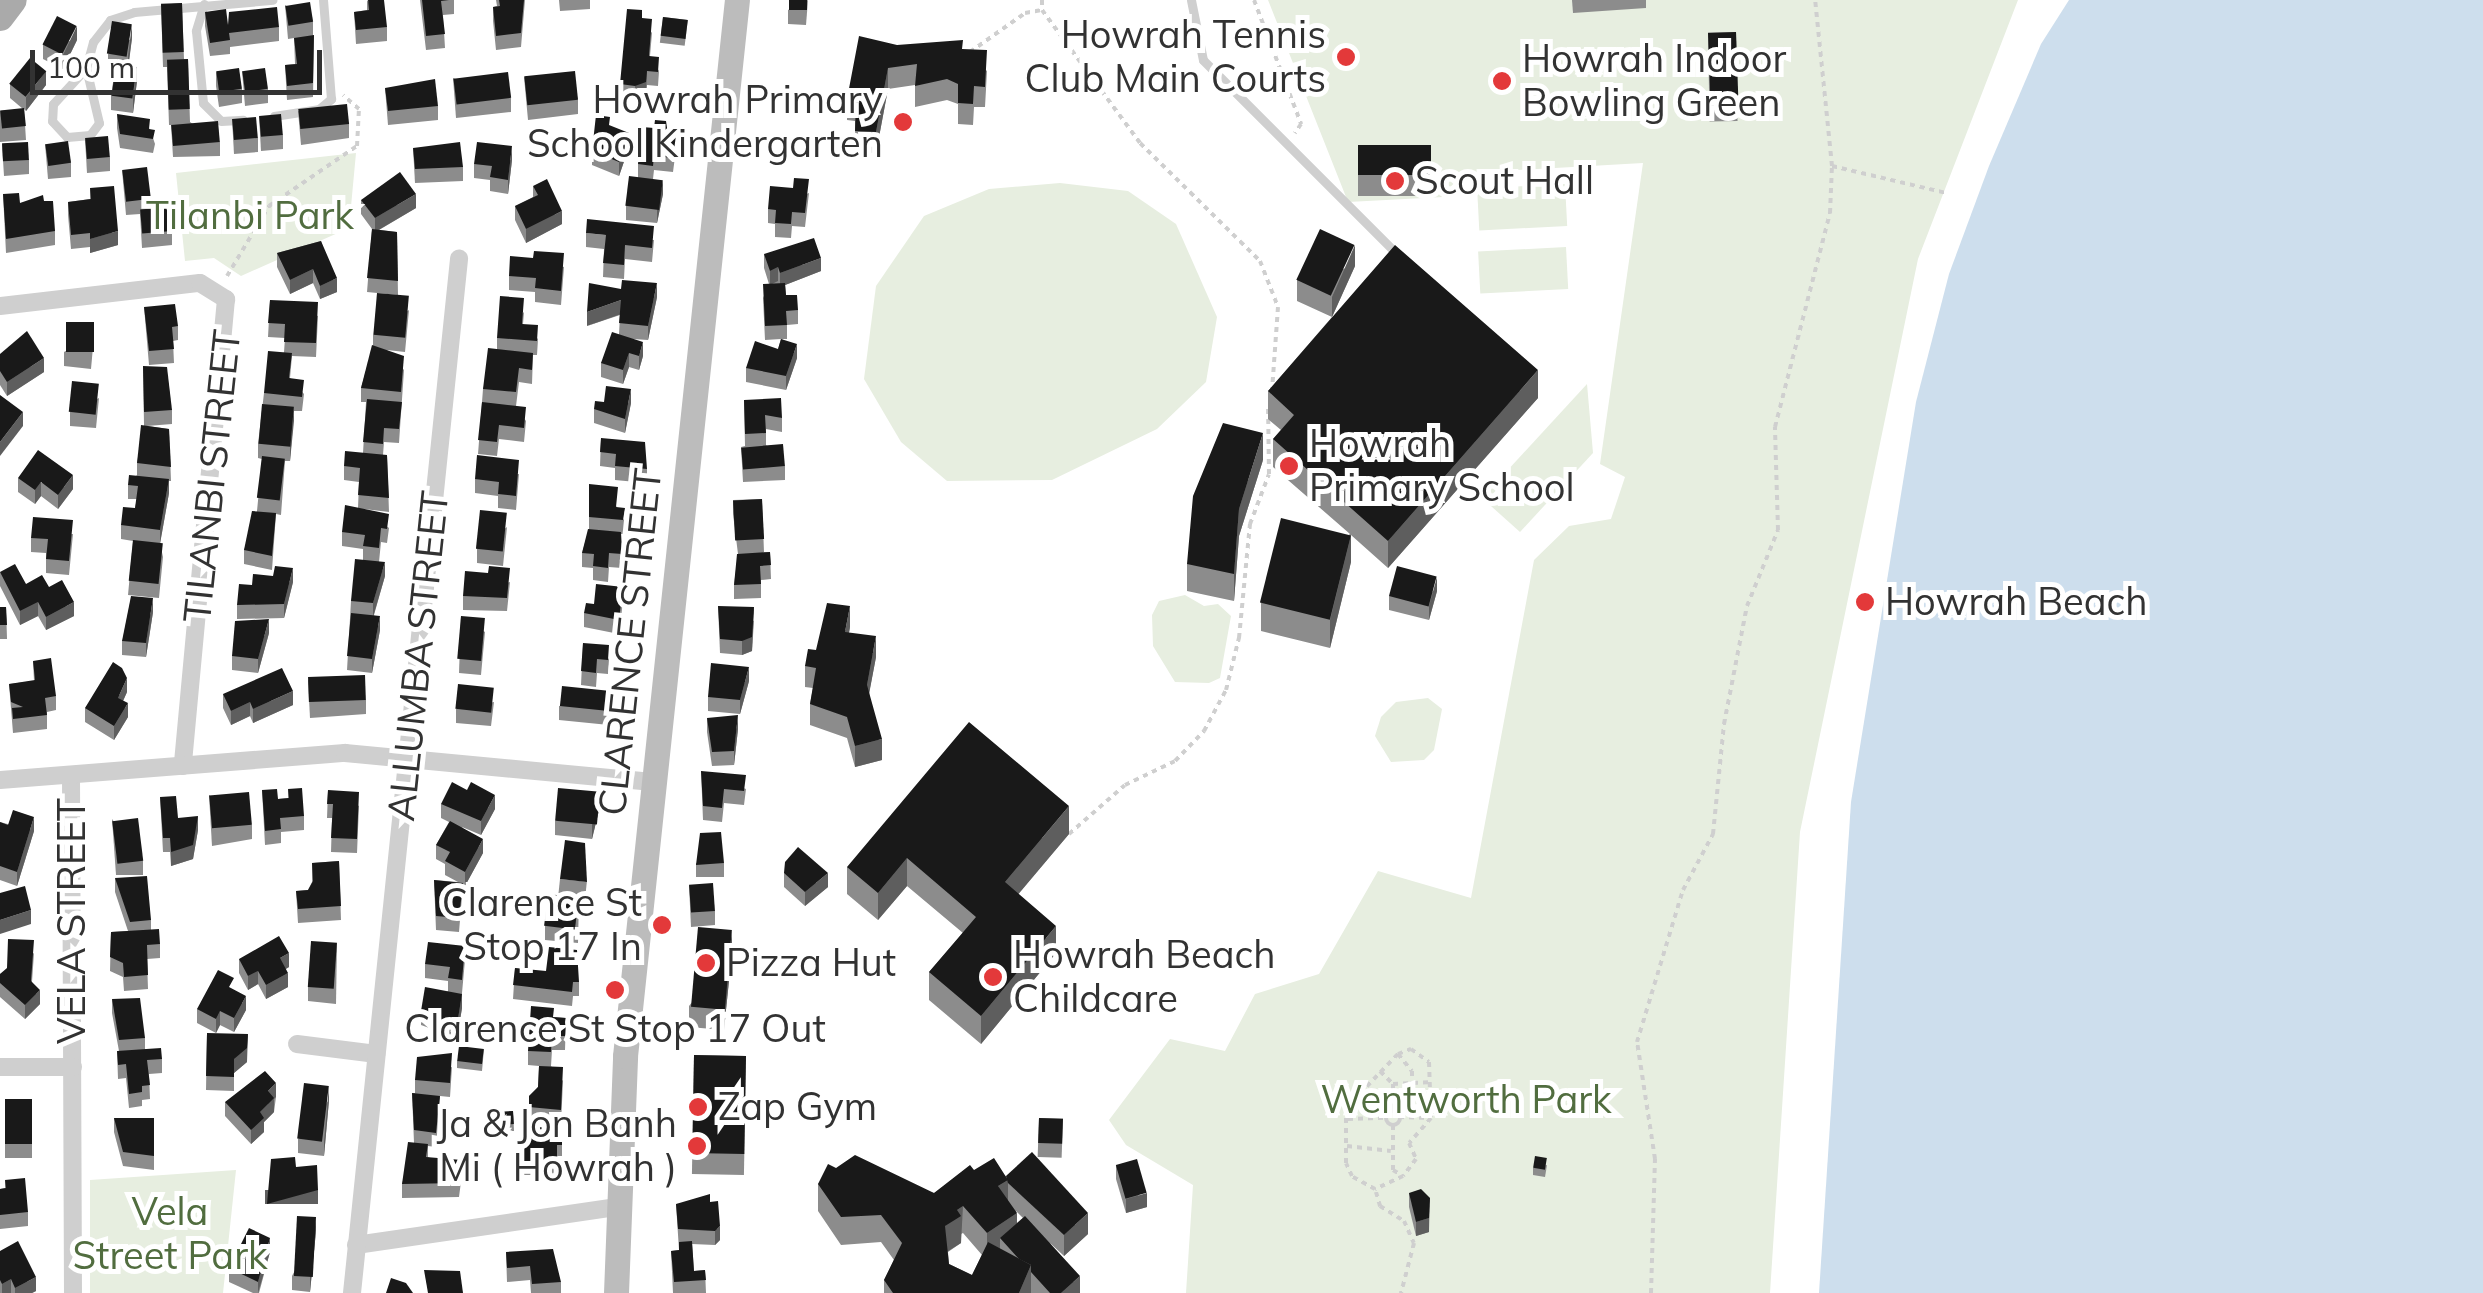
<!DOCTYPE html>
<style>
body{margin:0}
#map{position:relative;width:2483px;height:1293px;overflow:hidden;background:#fff;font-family:Mulish,sans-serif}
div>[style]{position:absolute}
.green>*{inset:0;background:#e7eee0;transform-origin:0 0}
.water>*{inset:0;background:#cddeed}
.path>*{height:4px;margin-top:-2px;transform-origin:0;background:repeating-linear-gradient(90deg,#cfcfcf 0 5px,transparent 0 10px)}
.path>.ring{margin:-2px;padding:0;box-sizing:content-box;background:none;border:4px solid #cfcfcf;border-radius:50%}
.lane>*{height:9px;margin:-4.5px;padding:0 4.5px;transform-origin:4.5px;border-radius:4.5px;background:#cfcfcf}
.street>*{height:18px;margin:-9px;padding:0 9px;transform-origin:9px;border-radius:9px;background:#cfcfcf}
.secondary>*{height:25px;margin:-12.5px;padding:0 12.5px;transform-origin:12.5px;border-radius:12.5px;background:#bcbcbc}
.primary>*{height:28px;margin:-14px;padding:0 14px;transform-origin:14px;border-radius:14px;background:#aaa}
.wall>*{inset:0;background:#8c8c8c;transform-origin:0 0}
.shaded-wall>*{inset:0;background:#5e5e5e;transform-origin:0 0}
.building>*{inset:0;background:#191919;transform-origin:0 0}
.dots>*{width:28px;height:28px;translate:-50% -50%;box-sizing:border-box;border:5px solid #fff;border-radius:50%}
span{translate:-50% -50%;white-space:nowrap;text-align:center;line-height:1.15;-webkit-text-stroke:10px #fff;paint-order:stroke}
.poi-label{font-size:38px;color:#323232}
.right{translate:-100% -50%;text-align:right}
.left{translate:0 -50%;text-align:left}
.park-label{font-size:38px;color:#516d3f}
.street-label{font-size:38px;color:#323232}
.scale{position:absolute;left:30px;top:50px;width:292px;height:45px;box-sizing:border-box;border:5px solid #323232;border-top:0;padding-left:12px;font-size:30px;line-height:35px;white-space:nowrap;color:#323232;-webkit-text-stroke:8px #fff;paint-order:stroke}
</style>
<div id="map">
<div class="green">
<i style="clip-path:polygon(1268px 0,2018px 0,1918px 259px,1800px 832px,1770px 1293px,1186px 1293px,1193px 1185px,1126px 1145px,1109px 1120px,1170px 1039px,1225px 1051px,1255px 994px,1319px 974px,1378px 871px,1471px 898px,1534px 560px,1569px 526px,1611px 519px,1625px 477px,1600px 464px,1643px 163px,1465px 173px,1443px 197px,1348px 202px)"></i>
<i style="clip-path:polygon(356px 153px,349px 228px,241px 276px,214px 258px,185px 261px,176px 173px)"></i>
<i style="clip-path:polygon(1060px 183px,1128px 191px,1176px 224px,1217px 317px,1206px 382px,1157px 429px,1052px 480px,947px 481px,901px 442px,864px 379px,876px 286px,924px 216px,989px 189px)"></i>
<i style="left:1565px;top:184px;width:42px;height:88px;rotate:87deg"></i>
<i style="left:1566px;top:247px;width:42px;height:88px;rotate:87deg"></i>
<i style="clip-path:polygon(1587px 384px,1593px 453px,1520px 532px,1482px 498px)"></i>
<i style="clip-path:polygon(1185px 595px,1204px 606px,1218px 604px,1231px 616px,1220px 678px,1209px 683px,1175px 682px,1153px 646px,1152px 615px,1159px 601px)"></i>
<i style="clip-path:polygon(1428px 698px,1442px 709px,1434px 750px,1424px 760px,1391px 762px,1375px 736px,1381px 717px,1396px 702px)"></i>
<i style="clip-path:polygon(236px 1170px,223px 1293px,90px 1293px,90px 1180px)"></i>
</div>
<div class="water">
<i style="clip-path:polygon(2069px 0,2483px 0,2483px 1293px,1819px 1293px,1851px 802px,1916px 402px,1949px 274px,1989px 166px,2041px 44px)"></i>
</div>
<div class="path">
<i style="left:1042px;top:0;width:10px;rotate:90deg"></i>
<i style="left:1042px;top:10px;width:165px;rotate:53.6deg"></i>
<i style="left:1140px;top:143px;width:168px;rotate:44.5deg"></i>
<i style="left:1260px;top:261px;width:49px;rotate:68.6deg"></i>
<i style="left:1278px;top:307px;width:83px;rotate:94.1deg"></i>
<i style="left:1254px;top:0;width:133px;rotate:69.2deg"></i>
<i style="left:1301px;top:124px;width:11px;rotate:124deg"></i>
<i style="left:970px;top:52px;width:67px;rotate:-35.3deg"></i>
<i style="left:1025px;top:13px;width:17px;rotate:-10deg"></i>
<i style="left:1832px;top:166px;width:117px;rotate:13.3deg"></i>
<i style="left:227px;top:276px;width:82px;rotate:-59deg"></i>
<i style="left:269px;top:206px;width:107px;rotate:-34.3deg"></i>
<i style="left:357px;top:146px;width:37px;rotate:-87deg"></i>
<i style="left:359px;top:109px;width:21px;rotate:-139deg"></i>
<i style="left:1069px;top:834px;width:74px;rotate:-41.2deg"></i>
<i style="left:1125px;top:785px;width:55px;rotate:-25.6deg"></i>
<i style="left:1175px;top:761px;width:42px;rotate:-46deg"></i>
<i style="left:1204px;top:731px;width:47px;rotate:-61.8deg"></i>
<i style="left:1226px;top:690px;width:54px;rotate:-76deg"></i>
<i style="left:1239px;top:638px;width:115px;rotate:-84.5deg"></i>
<i style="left:1250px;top:524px;width:53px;rotate:-69.2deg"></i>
<i style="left:1269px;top:474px;width:70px;rotate:-90.8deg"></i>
<i style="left:1411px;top:1049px;width:22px;rotate:36deg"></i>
<i style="left:1429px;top:1062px;width:56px;rotate:88deg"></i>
<i style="left:1431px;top:1118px;width:33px;rotate:131deg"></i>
<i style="left:1409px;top:1143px;width:17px;rotate:66deg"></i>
<i style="left:1416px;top:1159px;width:21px;rotate:127deg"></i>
<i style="left:1403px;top:1176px;width:31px;rotate:155deg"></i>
<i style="left:1375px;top:1189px;width:26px;rotate:-151deg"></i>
<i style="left:1352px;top:1176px;width:14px;rotate:-115deg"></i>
<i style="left:1346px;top:1163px;width:55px;rotate:-90deg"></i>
<i style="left:1346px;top:1108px;width:75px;rotate:-46.1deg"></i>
<i style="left:1398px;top:1054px;width:14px;rotate:-21deg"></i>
<i style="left:1398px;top:1054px;width:22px;rotate:51deg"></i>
<i style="left:1412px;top:1071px;width:46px;rotate:90deg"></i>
<i style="left:1380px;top:1071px;width:18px;rotate:45deg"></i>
<i style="left:1393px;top:1084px;width:27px;rotate:90deg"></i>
<i style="left:1393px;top:1084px;width:40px;rotate:-2.9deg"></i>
<i class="ring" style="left:1386px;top:1111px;width:10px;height:10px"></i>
<i style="left:1399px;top:1117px;width:31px;rotate:2deg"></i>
<i style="left:1348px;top:1119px;width:38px;rotate:-2deg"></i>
<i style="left:1393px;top:1125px;width:45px;rotate:90deg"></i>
<i style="left:1393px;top:1170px;width:12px;rotate:31deg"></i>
<i style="left:1347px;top:1146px;width:44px;rotate:6.5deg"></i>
<i style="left:1376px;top:1192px;width:15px;rotate:74deg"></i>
<i style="left:1380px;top:1206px;width:28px;rotate:32deg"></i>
<i style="left:1404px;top:1221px;width:24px;rotate:66deg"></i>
<i style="left:1414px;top:1243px;width:52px;rotate:104.6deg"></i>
<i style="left:1651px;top:1293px;width:134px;rotate:-88.3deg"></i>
<i style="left:1655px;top:1159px;width:118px;rotate:-98.7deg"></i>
<i style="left:1637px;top:1042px;width:159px;rotate:-73.2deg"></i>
<i style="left:1683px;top:890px;width:64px;rotate:-61.8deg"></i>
<i style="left:1713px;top:834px;width:111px;rotate:-84.3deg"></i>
<i style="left:1724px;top:724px;width:120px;rotate:-79deg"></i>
<i style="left:1747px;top:606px;width:82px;rotate:-67.8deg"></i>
<i style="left:1778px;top:530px;width:103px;rotate:-91.7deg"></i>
<i style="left:1775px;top:427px;width:221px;rotate:-75.6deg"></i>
<i style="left:1830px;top:213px;width:47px;rotate:-87.6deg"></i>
<i style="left:1832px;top:166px;width:167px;rotate:-95.8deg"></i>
</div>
<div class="lane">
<i style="left:1191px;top:0;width:61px;rotate:78.7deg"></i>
<i style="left:1203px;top:60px;width:266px;rotate:45deg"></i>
<i style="left:204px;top:4px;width:28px;rotate:107deg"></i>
<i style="left:196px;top:31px;width:72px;rotate:84.4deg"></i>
<i style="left:203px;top:103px;width:25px;rotate:45deg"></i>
<i style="left:221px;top:121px;width:22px;rotate:-3deg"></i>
<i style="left:86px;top:68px;width:49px;rotate:132.5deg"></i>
<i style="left:53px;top:104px;width:17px;rotate:93deg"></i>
<i style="left:52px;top:121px;width:22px;rotate:47deg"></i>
<i style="left:67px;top:137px;width:23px;rotate:-5deg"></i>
<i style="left:90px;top:135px;width:15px;rotate:-53deg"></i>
<i style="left:99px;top:123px;width:57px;rotate:-103.3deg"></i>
<i style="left:86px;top:68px;width:27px;rotate:-75deg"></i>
<i style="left:93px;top:42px;width:28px;rotate:-52deg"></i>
<i style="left:110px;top:20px;width:25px;rotate:-18deg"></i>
<i style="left:134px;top:12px;width:139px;rotate:-5deg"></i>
<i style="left:274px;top:116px;width:46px;rotate:-8.8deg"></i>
<i style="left:319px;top:109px;width:16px;rotate:-40deg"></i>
<i style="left:331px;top:99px;width:99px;rotate:-94.6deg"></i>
</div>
<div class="street">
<i style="left:0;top:306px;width:201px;rotate:-6.6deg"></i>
<i style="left:200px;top:283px;width:31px;rotate:32deg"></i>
<i style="left:226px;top:299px;width:469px;rotate:95.3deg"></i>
<i style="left:71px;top:775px;width:518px;rotate:89.78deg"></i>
<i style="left:0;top:780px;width:346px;rotate:-4.5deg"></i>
<i style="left:345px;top:753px;width:309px;rotate:5.4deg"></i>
<i style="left:297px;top:1044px;width:80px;rotate:7.2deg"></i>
<i style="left:0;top:1067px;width:73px"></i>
<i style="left:356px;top:1245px;width:264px;rotate:-8.3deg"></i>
<i style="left:352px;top:1293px;width:1040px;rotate:-84.09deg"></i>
</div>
<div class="secondary">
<i style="left:616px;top:1293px;width:237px;rotate:-87.8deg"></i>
<i style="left:625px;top:1056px;width:1062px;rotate:-83.95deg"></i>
</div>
<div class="primary">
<i style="left:0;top:17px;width:21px;rotate:-53deg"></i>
</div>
<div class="wall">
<i style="clip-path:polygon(367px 0,387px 27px,387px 41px,356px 44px,354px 12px,367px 10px)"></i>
<i style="clip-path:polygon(420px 0,454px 0,454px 14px,443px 15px,445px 48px,426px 50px)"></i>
<i style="clip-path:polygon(496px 0,525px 0,521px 47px,496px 50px,493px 21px,493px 7px,497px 6px)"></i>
<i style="clip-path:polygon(559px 0,590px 0,590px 9px,560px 11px)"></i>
<i style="clip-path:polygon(808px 0,806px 25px,788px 24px,788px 10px)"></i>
<i style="clip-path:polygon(1572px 0,1646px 0,1646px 8px,1573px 13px)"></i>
<i style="clip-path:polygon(182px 3px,184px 59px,188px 59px,190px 122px,220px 142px,220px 156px,173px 157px,171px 125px,169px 125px,167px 67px,163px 67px,161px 5px)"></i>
<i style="clip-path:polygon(285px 5px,313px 22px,313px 36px,314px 35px,313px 97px,287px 100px,285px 65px,295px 64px,294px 38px,288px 39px)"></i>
<i style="clip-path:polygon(205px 12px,228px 25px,279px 27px,279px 41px,230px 47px,230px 54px,210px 56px,205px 26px)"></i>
<i style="left:663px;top:17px;width:25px;height:26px;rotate:7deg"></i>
<i style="clip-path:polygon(642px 18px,652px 33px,650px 56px,659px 71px,658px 86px,647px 85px,646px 96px,635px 100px,620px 98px,620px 84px)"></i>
<i style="left:1736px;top:32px;width:89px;height:28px;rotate:89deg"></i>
<i style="clip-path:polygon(132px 38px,128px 66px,137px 81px,133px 113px,111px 110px,111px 96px,115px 69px,108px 68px,108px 54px)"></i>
<i style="clip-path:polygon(77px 40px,63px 69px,43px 59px,43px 45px)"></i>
<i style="clip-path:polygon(897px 45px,963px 49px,987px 71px,985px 107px,974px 107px,973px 125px,958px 124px,958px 104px,947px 100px,915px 107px,915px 85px,888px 89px,876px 153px,855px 152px,855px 121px,847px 120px,847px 99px)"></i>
<i style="clip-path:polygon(242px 71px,268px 89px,268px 103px,245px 106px)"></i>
<i style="clip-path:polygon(216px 72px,242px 89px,242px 103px,219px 107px,216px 86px)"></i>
<i style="clip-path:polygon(524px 77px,578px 100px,578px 114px,528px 120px)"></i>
<i style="clip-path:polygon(453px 78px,511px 98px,511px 112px,456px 118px)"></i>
<i style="clip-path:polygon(10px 84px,46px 85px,26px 111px,24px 109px,26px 140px,0 142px,0 111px,23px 109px,10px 98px)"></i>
<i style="clip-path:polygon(385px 88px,438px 106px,438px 120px,388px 125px)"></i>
<i style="clip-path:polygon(298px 111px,349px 124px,349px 138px,301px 145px)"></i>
<i style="clip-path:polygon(117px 114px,150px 129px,155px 144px,153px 153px,120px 148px,117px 128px)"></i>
<i style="clip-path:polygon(259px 116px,283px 135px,283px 149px,261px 151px)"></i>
<i style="clip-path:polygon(232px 119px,258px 138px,258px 152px,234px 154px)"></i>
<i style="clip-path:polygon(610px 126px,629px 147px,619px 176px,592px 165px,592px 151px)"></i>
<i style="clip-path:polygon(654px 128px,668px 134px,676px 149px,673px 172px,654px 170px,653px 179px,663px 194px,657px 223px,626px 220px,626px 206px,638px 177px,638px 164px)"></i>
<i style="clip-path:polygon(85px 139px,110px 157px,110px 171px,87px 173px)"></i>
<i style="clip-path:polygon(2px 144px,29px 160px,29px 174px,4px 176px)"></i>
<i style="clip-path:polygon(45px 144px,71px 163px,71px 177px,48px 179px)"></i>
<i style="left:1431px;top:145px;width:51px;height:73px;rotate:90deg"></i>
<i style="clip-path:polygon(413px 148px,463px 167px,463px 181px,415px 183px)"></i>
<i style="clip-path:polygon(512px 160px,508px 194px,490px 191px,490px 180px,474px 178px,474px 164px)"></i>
<i style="clip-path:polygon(122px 170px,151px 199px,151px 209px,172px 231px,172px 245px,142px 248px,140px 214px,126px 215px)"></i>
<i style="clip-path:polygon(533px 186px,562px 224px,526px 243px,515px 220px,515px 206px,533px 197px)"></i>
<i style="clip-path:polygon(90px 188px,118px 245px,90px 253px,90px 247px,71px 249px,68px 215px,68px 202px,90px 199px)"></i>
<i style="clip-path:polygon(809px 193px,805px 227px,792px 226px,791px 238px,775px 237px,775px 224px,768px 223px,768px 209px)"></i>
<i style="clip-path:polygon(3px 194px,20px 203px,44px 201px,55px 231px,55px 245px,6px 253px)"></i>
<i style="clip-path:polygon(361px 200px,416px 208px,379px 230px,397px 232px,398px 295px,367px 292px,372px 229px,361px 214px)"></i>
<i style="clip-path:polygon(586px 233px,654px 240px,652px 262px,625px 259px,624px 279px,603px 277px,604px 249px,586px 247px)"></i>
<i style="clip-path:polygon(321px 241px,337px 292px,320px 299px,313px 283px,290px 294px,277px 267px,277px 253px)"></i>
<i style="clip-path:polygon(764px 254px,821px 271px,785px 285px,786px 295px,798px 310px,798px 324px,787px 325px,787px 339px,782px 339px,797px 358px,786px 390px,746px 382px,746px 368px,778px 349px,781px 339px,765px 340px,763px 298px,769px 284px,764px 268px)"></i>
<i style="clip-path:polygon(533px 258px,564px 267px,561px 305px,535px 302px,535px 292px,509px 290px,509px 276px)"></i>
<i style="clip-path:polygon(1355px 266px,1332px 317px,1538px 398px,1388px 568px,1351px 535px,1351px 562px,1330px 648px,1261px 631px,1261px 603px,1350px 534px,1273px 467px,1273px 439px,1281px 430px,1268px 419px,1268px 391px,1332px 317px,1297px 301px,1297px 280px)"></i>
<i style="clip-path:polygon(657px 297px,648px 340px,633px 339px,643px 356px,639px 370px,629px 367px,623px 384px,601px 377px,601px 363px,619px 334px,620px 315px,587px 326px)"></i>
<i style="clip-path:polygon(270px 300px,318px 316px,316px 357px,292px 356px,290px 378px,304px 394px,302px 411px,294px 411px,290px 461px,285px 461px,281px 515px,276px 514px,272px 570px,244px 564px,244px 550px,257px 511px,262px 459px,258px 458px,258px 444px,264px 393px,284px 352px,285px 338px,268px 337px)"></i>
<i style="clip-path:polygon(144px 307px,178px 326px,178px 340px,173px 341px,174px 363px,149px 365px)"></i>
<i style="clip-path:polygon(409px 310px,405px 352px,387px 350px,404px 370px,399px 443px,384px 442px,383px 455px,387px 455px,389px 512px,364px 509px,389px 528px,387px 543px,381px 542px,379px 562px,385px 576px,374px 615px,380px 630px,372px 673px,347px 670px,351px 601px,363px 560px,363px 549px,342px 546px,342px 532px,358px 508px,359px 482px,344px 480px,344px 466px,363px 453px,366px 402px,361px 402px,361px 388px,373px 346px,373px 335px)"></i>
<i style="clip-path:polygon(524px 312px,523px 324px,538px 339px,537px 355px,533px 355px,532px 384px,519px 382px,516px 406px,526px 421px,524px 442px,499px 439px,497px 456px,478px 454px,483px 389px,497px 349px,497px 338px)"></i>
<i style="clip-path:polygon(94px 336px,91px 369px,64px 366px,64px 352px)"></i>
<i style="clip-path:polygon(0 354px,44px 372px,7px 396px,0 385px)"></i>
<i style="clip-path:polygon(143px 366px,172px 410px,172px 424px,147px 426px,169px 429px,171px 481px,169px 481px,169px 493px,160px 543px,163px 557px,159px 598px,128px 595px,133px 541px,121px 539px,121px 525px,135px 508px,137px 499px,128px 499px,128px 485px,137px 475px,137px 463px,144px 425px)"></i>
<i style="clip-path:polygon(99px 398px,96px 428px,70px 426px,70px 412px)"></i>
<i style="clip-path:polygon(744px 400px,782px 418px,782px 432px,766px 429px,766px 445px,785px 466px,785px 480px,743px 482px,741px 447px,745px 446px)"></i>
<i style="clip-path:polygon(631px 403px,625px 433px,594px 423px,594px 409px)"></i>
<i style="clip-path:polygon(601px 438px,647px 469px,647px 483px,615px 480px,615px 468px,600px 466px)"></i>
<i style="clip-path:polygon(1263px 460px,1239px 536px,1234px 601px,1187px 591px,1187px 564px)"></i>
<i style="clip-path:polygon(519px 474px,516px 510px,498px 508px,498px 496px,475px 493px,475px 479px)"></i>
<i style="clip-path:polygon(18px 478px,73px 489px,58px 509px,41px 496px,35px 504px,18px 492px)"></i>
<i style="clip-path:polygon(589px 484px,617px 507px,625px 522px,623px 534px,621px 534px,622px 568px,609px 567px,608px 582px,593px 580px,593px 568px,582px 567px,582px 553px,589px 529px)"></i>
<i style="clip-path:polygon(762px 499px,764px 552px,770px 552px,771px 579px,761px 580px,761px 598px,734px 599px,734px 585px,738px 554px,733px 514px,733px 500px)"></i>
<i style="clip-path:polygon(507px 527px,503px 566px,477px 563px,477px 549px)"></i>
<i style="clip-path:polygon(73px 534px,69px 575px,46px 573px,46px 553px,31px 552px,31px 538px)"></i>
<i style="clip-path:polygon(0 572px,26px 584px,49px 587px,74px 616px,46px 630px,38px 616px,20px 625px,0 586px)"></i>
<i style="clip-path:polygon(293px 582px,284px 618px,237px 619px,237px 605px,252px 585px)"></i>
<i style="clip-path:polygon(510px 582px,507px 611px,463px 610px,463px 596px)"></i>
<i style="clip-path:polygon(1437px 591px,1429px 620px,1389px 610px,1389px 596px)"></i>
<i style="clip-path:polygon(623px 601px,619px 634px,584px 627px,584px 613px)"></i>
<i style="clip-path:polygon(718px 606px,754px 621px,752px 651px,742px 655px,720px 653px)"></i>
<i style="clip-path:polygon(0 607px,6px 607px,7px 639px,0 639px)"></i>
<i style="clip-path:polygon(153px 612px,146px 657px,122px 655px,122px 641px)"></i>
<i style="clip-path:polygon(461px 616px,485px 632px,481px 675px,459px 673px)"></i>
<i style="clip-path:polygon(850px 627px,849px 633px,876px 657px,869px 693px,882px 760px,855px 767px,847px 738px,810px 725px,810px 704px,813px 688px,805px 687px,805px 666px,816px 650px)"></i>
<i style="clip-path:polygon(269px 633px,258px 673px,232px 670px,232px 656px)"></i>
<i style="clip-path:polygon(583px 643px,609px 659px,608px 674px,597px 673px,596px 687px,581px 685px)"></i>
<i style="clip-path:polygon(33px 661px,56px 696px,56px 710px,47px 712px,47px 729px,13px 733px,9px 684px,34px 681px)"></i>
<i style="clip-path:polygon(308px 680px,366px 700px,366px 714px,310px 718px)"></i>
<i style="clip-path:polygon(749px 681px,740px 714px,708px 711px,708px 697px)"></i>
<i style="clip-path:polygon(127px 692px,123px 701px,128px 717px,114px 740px,85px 722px,85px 708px)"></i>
<i style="clip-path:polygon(223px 694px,293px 705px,253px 723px,250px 716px,231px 725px,223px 708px)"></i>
<i style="clip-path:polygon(494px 702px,491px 726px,456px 723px,456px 709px)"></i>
<i style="clip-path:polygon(611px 705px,609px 725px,559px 720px,559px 706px)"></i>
<i style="clip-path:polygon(707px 718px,738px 729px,734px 765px,712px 766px,707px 732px)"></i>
<i style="clip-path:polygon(701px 771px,746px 789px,744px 805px,724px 803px,722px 822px,703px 820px)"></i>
<i style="clip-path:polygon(288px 789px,304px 816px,304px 830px,281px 832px,281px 843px,265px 845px,262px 790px,278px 799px,288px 798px)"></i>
<i style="clip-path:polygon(328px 790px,359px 806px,357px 853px,331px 852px,332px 818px,327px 818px)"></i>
<i style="clip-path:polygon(209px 795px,252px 825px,252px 839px,212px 846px)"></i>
<i style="clip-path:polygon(160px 797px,178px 818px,198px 830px,193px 859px,171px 866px,170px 852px,163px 852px)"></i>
<i style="clip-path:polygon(441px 804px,495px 809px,481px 835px,462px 827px,483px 853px,465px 886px,463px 885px,459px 932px,436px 930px,434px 880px,458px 882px,445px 875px,445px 864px,436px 859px,436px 845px,449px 822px,441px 818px)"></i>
<i style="clip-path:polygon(600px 806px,592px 839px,555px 835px,555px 821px)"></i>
<i style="clip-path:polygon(112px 819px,143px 861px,143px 875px,116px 875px)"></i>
<i style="clip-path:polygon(0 822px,34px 831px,17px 886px,0 880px)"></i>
<i style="clip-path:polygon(1069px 834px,1018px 894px,1056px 953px,981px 1044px,929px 1000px,929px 972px,963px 933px,907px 886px,878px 920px,847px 894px,847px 867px)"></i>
<i style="clip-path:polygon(339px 861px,341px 920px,298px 923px,296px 891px,308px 890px,312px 882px,312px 863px)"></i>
<i style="left:724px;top:863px;width:14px;height:28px;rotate:90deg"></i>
<i style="clip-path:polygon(784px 873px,828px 887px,805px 906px,784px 887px)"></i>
<i style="clip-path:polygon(115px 878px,151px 920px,151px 930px,160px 944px,160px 958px,147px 959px,148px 989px,124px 991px,123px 977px,110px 971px,111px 932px,128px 931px,115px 892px)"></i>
<i style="left:560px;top:879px;width:27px;height:14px;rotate:6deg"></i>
<i style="clip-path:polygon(689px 885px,715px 911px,715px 925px,691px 927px)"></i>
<i style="clip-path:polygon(579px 898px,578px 943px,545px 940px,545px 926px)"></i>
<i style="clip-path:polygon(337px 943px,336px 1004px,308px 1001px,308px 987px)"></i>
<i style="clip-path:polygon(732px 951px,724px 1030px,689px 1027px,689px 1006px)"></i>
<i style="clip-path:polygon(34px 953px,32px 982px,40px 1004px,25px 1019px,0 997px,0 974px)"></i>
<i style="clip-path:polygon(239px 959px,289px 967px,286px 969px,288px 987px,266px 999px,258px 984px,248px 990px,239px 973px)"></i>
<i style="clip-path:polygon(465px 960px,462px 993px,462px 1008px,457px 1038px,421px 1025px,421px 1011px,448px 991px,448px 981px,425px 978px,425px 964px)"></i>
<i style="clip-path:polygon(515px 968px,579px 982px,579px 996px,573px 996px,572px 1006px,513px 999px)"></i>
<i style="clip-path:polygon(234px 990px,246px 1010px,234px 1032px,220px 1025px,216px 1033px,197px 1023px,197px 1009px)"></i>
<i style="clip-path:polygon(112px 999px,145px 1038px,145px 1049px,162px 1059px,162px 1073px,149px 1074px,150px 1099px,142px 1100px,142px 1106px,129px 1108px,126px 1078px,118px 1079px,117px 1051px,119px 1051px,112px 1013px)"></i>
<i style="clip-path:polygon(554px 1017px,566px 1018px,565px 1050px,552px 1050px,551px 1066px,563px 1081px,561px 1124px,529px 1121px,529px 1096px,538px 1087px,539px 1066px,528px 1065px,528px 1051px)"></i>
<i style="clip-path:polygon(207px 1033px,247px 1062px,234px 1073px,234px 1091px,206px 1090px)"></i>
<i style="clip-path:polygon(484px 1049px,482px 1071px,457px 1068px,457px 1061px)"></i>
<i style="left:746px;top:1056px;width:119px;height:52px;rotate:91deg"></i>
<i style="clip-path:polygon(452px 1067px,450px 1097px,440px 1096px,436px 1147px,428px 1146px,428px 1157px,462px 1174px,459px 1197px,402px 1198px,402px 1184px,414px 1143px,412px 1093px,415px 1093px,415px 1080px)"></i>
<i style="clip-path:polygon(276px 1097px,274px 1112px,264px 1122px,264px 1132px,251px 1144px,225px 1116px,225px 1102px)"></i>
<i style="left:5px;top:1099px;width:27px;height:59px"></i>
<i style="clip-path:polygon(329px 1100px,324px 1156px,298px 1153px,298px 1139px)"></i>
<i style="left:513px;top:1111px;width:20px;height:27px;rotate:87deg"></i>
<i style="clip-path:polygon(114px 1118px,154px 1118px,154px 1170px,123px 1166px,114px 1132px)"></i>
<i style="left:1039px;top:1118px;width:24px;height:39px;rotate:2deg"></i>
<i style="clip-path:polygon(562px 1129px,562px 1159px,557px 1159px,557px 1175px,520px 1175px,520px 1161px)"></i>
<i style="clip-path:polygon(1116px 1165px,1147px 1207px,1126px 1213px,1116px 1179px)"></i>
<i style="clip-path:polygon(1547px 1165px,1545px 1177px,1533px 1175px,1533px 1168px)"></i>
<i style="clip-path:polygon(evenodd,836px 1168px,934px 1193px,974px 1170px,1006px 1176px,1088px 1234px,1064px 1256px,1050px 1243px,1080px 1293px,884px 1293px,884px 1280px,894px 1260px,881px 1242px,841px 1245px,818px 1211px,818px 1184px,836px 1168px,1016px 1211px,1023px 1218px,1017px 1223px,1016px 1211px,836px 1168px,963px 1233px,982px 1255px,972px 1275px,949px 1264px,948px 1252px,961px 1243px,961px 1234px,963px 1233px)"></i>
<i style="clip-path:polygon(5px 1180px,28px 1212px,28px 1226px,0 1229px,0 1189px,5px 1188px)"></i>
<i style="clip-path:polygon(1409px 1193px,1430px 1198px,1429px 1232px,1416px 1236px,1409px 1207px)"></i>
<i style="clip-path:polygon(710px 1202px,720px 1240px,715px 1245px,692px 1244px,694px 1271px,705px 1270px,706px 1293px,673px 1293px,671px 1251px,679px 1250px,676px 1204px)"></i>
<i style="clip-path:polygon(316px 1231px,310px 1292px,292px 1290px,292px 1276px)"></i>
<i style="clip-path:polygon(0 1251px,36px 1291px,32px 1293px,0 1293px)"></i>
<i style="clip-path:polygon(270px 1252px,259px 1293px,253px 1293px,229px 1282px,229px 1268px)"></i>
<i style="clip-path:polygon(506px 1252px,561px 1282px,561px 1293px,531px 1293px,530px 1280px,507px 1282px)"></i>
</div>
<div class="shaded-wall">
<i style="clip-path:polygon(132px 24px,132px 38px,128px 70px,128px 56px)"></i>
<i style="clip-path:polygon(77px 26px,77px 40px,63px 69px,63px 55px)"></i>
<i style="clip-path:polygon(137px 67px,137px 81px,133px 113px,133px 99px)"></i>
<i style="clip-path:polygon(888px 68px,888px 89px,876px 153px,876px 132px)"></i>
<i style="clip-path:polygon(46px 71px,46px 85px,26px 111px,26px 97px)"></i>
<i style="clip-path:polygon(647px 71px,646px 96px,635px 100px,635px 86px)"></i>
<i style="clip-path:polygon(629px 133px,629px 147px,619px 176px,619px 162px)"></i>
<i style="clip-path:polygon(512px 146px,512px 160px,508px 194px,508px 180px)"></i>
<i style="clip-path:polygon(663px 180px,663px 194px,657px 223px,657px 209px)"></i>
<i style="clip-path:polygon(416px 194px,416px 208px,375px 232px,375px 218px)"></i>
<i style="clip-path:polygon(562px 211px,562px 224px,526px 243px,526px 229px)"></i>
<i style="clip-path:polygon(118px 231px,118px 245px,90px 253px,90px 239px)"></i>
<i style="clip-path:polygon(1355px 245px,1355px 266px,1332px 317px,1332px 297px)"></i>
<i style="clip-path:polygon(821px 258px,821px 271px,780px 287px,780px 273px)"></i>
<i style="clip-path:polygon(778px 267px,778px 281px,770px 285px,770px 271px)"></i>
<i style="clip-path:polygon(313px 269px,313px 283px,290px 294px,290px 280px)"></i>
<i style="clip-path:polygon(337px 278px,337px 292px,320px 299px,320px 286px)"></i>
<i style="clip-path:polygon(657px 283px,657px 297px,648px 340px,648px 326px)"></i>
<i style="clip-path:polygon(621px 300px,621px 314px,587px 326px,587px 312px)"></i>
<i style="clip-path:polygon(643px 342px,643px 356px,639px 370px,639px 356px)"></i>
<i style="clip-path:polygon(797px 344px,797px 358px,786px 390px,786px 376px)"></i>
<i style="clip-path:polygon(629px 353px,629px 367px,623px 384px,623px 370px)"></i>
<i style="clip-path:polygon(44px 358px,44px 372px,7px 396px,7px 382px)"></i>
<i style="clip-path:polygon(1538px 370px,1538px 398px,1388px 568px,1388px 541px)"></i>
<i style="clip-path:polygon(631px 389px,631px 403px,625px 433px,625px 419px)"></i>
<i style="clip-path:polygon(294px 407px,294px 421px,290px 461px,290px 448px)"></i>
<i style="clip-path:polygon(23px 412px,23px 426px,0 456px,0 442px)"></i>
<i style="clip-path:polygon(1263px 433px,1263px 460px,1239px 536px,1234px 601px,1234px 574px,1239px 509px)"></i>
<i style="clip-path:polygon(73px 475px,73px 489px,58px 509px,58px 495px)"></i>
<i style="clip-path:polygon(169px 479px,169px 493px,160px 544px,160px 530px)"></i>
<i style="clip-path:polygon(41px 482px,41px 496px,35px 504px,35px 490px)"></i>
<i style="clip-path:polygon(1351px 535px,1351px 562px,1330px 648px,1330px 620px)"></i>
<i style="clip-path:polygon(385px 562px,385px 576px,373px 617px,373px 603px)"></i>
<i style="clip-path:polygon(293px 568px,293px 582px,284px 618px,284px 604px)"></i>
<i style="clip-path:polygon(1437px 577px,1437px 591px,1429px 620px,1429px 606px)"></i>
<i style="clip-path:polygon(153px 598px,153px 612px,146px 657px,146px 643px)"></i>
<i style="clip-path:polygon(38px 602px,38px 616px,20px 625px,20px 611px)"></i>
<i style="clip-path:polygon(74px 602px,74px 616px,46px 630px,46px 617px)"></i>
<i style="clip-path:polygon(850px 606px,850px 627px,845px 653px,845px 632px)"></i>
<i style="clip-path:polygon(754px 607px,752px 651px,742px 655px,742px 641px)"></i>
<i style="clip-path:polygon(380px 616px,380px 630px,372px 673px,372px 659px)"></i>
<i style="clip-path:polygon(269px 619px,269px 633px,258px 673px,258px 659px)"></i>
<i style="clip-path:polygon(876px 636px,876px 657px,867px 705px,867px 685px)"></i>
<i style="clip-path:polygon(749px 667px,749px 681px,740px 714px,740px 700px)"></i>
<i style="clip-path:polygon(127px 678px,127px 692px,118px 712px,118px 698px)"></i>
<i style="clip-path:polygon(293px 691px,293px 705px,253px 723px,253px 709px)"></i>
<i style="clip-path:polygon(250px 702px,250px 716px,231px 725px,231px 711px)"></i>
<i style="clip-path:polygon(128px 703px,128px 717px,114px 740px,114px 726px)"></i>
<i style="clip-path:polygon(738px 715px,738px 729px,734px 765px,734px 751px)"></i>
<i style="clip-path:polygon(882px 739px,882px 760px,855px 767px,855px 746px)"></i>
<i style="clip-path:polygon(600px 792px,600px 806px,592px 839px,592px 825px)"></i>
<i style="clip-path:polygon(495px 795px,495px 809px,481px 835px,481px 821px)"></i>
<i style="clip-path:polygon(1069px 806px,1069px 834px,1005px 910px,1005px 882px)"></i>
<i style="clip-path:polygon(198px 816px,198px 830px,193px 859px,171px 866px,171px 852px)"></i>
<i style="clip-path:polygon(34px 817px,34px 831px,17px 886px,17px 872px)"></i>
<i style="clip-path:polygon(483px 839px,483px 853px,465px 886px,465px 872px)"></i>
<i style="clip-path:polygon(907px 858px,907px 886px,878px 920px,878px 893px)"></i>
<i style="clip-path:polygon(828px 873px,828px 887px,805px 906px,805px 892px)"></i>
<i style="clip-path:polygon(31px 910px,31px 924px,0 934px,0 920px)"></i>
<i style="clip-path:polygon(1056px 926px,1056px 953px,981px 1044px,981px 1016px)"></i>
<i style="clip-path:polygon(732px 930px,732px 951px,724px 1030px,724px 1009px)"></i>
<i style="clip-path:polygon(289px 953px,289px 967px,280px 972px,280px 958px)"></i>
<i style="clip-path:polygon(258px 971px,258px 984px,248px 990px,248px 976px)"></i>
<i style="clip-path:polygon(288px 973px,288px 987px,266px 999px,266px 985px)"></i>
<i style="clip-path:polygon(40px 990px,40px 1004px,25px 1019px,25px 1005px)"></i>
<i style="clip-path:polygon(462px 994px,462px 1008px,457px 1038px,457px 1025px)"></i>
<i style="clip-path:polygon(246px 996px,246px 1010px,234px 1032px,234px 1018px)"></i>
<i style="clip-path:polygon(220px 1011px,220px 1025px,216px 1033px,216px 1019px)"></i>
<i style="clip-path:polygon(248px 1034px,247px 1062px,234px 1073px,234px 1091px,234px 1059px)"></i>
<i style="clip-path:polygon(276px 1083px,276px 1097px,268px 1105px,268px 1091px)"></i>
<i style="clip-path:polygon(329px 1086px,329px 1100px,324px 1156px,324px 1142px)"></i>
<i style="clip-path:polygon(274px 1098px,274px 1112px,264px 1122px,264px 1132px,251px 1144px,251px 1130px,260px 1112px)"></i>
<i style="clip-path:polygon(1008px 1180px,1008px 1207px,998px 1186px)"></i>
<i style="left:318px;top:1190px;width:14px;height:53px;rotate:90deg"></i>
<i style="clip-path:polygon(1147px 1193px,1147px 1207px,1126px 1213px,1126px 1199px)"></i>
<i style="clip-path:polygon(963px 1206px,961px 1243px,945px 1253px,945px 1226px,957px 1210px)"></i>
<i style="clip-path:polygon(1017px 1213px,1017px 1241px,1000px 1238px,1000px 1252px,987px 1261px,987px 1233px)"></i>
<i style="clip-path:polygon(1088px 1213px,1088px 1234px,1064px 1256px,1064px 1235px)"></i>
<i style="clip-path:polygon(316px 1217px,316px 1231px,310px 1292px,310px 1278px)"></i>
<i style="clip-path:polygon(1429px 1218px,1429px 1232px,1416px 1236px,1416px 1222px)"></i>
<i style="clip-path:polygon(720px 1226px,720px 1240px,715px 1245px,715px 1231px)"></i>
<i style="clip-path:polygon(270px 1238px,270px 1252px,258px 1293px,258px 1282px)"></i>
<i style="clip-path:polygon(1031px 1265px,1031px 1293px,1019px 1293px)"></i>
<i style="clip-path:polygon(1080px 1276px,1080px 1293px,1061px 1293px)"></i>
<i style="clip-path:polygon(36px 1277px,36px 1291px,32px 1293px,15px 1293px,15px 1288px)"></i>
<i style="clip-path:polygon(11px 1279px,11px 1293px,2px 1293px,2px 1284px)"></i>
</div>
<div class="building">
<i style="clip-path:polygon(368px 0,384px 0,387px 27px,356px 30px,354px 12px,369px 10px)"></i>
<i style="clip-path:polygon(422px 0,449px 0,441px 1px,445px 34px,426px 36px)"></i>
<i style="clip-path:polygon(499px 0,524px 0,521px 33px,496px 36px,493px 7px,500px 6px)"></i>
<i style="left:789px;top:0;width:18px;height:10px"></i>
<i style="left:310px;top:2px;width:20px;height:25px;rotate:81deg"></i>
<i style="left:182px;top:3px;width:49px;height:21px;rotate:88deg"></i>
<i style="clip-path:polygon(277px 7px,279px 27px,229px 33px,230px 40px,210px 43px,205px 12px,226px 9px,228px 25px,229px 12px)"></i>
<i style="clip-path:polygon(627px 9px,642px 10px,642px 18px,652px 19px,649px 56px,659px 57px,658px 72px,647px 71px,646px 82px,635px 86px,620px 84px)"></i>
<i style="left:57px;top:16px;width:22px;height:32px;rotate:27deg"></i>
<i style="left:663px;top:17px;width:25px;height:19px;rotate:7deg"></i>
<i style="left:112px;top:21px;width:20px;height:33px;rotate:9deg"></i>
<i style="left:1736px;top:32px;width:68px;height:28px;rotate:88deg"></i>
<i style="clip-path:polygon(314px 35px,313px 83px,287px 86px,285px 65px,297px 64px,294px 38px)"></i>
<i style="clip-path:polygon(859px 36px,897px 45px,963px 40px,962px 49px,987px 50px,985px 87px,974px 86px,973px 104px,958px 103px,958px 84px,947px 79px,915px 86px,917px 64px,888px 68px,876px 132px,855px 131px,856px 100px,847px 99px)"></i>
<i style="left:30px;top:58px;width:21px;height:33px;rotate:39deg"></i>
<i style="left:188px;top:59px;width:50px;height:21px;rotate:88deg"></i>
<i style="left:116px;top:64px;width:21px;height:32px;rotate:8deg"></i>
<i style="left:239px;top:68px;width:21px;height:23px;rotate:82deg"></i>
<i style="left:265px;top:68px;width:21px;height:23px;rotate:82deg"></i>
<i style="left:575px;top:71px;width:29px;height:51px;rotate:84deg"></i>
<i style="left:508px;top:72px;width:26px;height:55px;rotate:83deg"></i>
<i style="clip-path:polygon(435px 79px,438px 106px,388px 111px,385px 88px)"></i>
<i style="left:347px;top:104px;width:20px;height:49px;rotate:84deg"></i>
<i style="left:24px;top:108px;width:18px;height:24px;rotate:84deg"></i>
<i style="clip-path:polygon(117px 114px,150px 119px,149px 129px,155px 130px,153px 139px,120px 134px)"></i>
<i style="left:281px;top:114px;width:21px;height:22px;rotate:85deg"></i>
<i style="clip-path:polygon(596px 115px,610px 117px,609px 125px,629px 133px,619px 162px,592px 151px)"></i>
<i style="left:256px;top:117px;width:21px;height:24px;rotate:85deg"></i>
<i style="clip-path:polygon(655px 120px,666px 121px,668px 134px,676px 135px,673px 158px,654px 156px,653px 166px,638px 164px,642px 127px,654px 128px)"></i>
<i style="left:218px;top:121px;width:21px;height:47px;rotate:85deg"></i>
<i style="left:108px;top:136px;width:21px;height:23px;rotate:85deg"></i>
<i style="left:68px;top:141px;width:22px;height:23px;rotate:82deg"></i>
<i style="left:28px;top:142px;width:18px;height:26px;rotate:87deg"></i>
<i style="clip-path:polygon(460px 142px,463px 167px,415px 169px,413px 148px)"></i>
<i style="clip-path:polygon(477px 142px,512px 146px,508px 180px,490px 177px,492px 166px,474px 164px)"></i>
<i style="left:1431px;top:145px;width:30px;height:73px;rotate:90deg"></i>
<i style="left:147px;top:167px;width:32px;height:25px;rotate:83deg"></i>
<i style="clip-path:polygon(400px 172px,416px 194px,375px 218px,361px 200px)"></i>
<i style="left:629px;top:176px;width:34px;height:30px;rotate:7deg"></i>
<i style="clip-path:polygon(794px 178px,809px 179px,805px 213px,792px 212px,791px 224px,775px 223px,776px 210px,768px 209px,770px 186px,793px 188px)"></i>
<i style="clip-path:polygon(547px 179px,562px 211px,526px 229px,515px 206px,538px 195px,533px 186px)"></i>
<i style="clip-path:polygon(114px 186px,118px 231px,90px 239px,90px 233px,71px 235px,68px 202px,91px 199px,90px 188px)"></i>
<i style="clip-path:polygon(19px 193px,20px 203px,43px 195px,44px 201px,53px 201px,55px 231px,6px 239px,3px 194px)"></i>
<i style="left:170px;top:207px;width:24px;height:30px;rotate:85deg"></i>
<i style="clip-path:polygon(587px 219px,654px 226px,652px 248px,625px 245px,624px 265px,603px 263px,606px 235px,586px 233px)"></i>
<i style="clip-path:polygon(372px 229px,397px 232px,398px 281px,367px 278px)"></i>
<i style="left:1320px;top:229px;width:38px;height:56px;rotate:25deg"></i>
<i style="clip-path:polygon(814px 238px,821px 258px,780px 273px,778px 267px,770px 271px,764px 254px)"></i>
<i style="clip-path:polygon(321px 241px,337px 278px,320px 286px,313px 269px,290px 280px,277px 253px)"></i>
<i style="clip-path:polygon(1395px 245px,1538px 370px,1388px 541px,1273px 439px,1294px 415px,1268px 391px)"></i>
<i style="clip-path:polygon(534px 251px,564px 253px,561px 291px,535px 288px,536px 278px,509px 276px,510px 256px,533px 258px)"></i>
<i style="clip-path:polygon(622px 280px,657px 283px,648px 326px,619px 323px,621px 300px,587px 312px,589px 283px,621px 289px)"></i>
<i style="clip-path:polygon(785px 283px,786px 295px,797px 295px,798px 310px,786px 311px,787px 325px,765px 326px,763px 284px)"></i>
<i style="left:377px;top:293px;width:32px;height:42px;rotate:5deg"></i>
<i style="clip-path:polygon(500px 296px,524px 298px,522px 324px,538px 325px,537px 341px,497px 338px)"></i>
<i style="clip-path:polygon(270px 300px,318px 302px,316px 343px,284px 342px,285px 324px,268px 323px)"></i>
<i style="clip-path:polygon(175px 304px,178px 326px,172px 327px,174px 349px,149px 351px,144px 307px)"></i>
<i style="left:66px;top:322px;width:28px;height:30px"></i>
<i style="clip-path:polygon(27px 331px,44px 358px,7px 382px,0 371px,0 354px)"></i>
<i style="clip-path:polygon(612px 332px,643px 342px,639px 356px,629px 353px,623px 370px,601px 363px)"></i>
<i style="clip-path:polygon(781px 339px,797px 344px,786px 376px,746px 368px,755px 341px,778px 349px)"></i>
<i style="clip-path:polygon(372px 345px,404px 356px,401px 392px,361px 388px)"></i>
<i style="clip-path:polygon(488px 348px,533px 353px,532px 370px,519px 368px,516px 392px,483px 389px)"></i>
<i style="clip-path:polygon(268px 351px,292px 353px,289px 378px,304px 380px,302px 397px,264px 393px)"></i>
<i style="clip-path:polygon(143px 366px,167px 367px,172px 410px,144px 412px)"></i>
<i style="left:72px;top:381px;width:27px;height:31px;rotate:6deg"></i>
<i style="clip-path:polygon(606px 386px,631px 389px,625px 419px,594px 409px,595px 401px,604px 402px)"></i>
<i style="clip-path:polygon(0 395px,23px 412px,0 442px)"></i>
<i style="clip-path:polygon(781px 398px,782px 418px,765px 415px,766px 433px,745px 434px,744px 400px)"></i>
<i style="clip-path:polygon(367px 399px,402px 402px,399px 429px,384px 428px,383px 444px,363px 442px)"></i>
<i style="clip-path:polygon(482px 402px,526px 407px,524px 428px,499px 425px,497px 442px,478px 440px)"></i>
<i style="left:262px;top:404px;width:32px;height:40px;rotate:5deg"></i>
<i style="clip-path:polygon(1223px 423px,1263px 433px,1239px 509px,1234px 574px,1187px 564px,1193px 496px)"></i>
<i style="clip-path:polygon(141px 425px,169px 429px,171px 467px,137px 463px)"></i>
<i style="clip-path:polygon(601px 438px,645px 442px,647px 469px,615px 466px,616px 454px,600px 452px)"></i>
<i style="left:783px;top:444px;width:22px;height:42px;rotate:85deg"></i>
<i style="clip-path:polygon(38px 450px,73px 475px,58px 495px,41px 482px,35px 490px,18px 478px)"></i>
<i style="clip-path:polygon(345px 451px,387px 455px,389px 498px,358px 495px,360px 468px,344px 466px)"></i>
<i style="clip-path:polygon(477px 455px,519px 460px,516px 496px,498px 494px,499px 482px,475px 479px)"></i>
<i style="left:262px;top:456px;width:23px;height:42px;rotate:7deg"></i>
<i style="clip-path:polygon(129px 475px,169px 479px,160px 530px,121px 525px,123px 507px,135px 508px,138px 486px,128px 485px)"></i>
<i style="clip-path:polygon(589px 484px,618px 487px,616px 507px,625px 508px,623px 520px,589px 517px)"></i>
<i style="left:762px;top:499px;width:40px;height:29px;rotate:87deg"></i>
<i style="clip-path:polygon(345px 505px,389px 514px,387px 529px,381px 528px,379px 548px,363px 546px,365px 535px,342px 532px)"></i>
<i style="left:480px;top:510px;width:27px;height:39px;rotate:6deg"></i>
<i style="clip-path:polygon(252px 511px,276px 513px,272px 556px,244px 550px)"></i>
<i style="clip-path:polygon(33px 517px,73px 520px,69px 561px,46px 559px,48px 539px,31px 538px)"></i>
<i style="left:1281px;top:518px;width:72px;height:87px;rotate:14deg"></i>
<i style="clip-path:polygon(588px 529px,621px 532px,622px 554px,609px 553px,608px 568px,593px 566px,594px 554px,582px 553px)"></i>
<i style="left:133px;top:540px;width:30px;height:41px;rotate:6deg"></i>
<i style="clip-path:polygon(770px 552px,771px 565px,760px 566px,761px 584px,734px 585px,737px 554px)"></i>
<i style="clip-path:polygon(355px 559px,385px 562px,373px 603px,351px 601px)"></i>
<i style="clip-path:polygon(15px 564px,26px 584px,42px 575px,49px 587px,62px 580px,74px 602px,46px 617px,38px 602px,20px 611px,0 572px)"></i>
<i style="clip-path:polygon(275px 566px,293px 568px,284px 604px,237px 605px,239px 584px,252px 585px,253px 574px,273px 576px)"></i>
<i style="clip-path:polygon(489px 566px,510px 568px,507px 598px,463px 596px,465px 571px,488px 573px)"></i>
<i style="left:1397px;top:566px;width:41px;height:31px;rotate:15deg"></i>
<i style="clip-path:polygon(596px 584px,623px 587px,619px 620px,584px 613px,586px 603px,594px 604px)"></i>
<i style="clip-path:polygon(131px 596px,153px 598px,146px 643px,122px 641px)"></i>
<i style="clip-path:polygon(827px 603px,850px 606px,845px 632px,876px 636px,867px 685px,882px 739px,855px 746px,847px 717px,810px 704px,816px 668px,805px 666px,808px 649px,816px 650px)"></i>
<i style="clip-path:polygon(718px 606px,754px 607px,752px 637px,742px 641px,720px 639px)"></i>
<i style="clip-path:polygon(0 607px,6px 607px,7px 625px,0 625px)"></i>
<i style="clip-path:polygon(351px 613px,380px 616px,372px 659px,347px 656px)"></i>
<i style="left:461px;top:616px;width:24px;height:43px;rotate:5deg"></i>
<i style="clip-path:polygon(269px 619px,258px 659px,232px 656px,235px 621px)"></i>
<i style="clip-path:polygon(583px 643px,609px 645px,608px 660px,597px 659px,596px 673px,581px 671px)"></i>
<i style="clip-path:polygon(51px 658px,56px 696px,45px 698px,47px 715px,13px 719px,12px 708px,23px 707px,11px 702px,9px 684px,35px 680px,33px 661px)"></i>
<i style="clip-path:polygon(113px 662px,122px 668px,127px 678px,118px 698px,128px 703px,114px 726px,85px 708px)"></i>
<i style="clip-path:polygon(711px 663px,749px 667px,740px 700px,708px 697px)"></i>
<i style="clip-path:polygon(282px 668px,293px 691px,253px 709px,250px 702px,231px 711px,223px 694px)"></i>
<i style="left:365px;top:675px;width:25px;height:57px;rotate:88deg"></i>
<i style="left:458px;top:684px;width:36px;height:25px;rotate:6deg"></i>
<i style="left:562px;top:686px;width:49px;height:20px;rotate:6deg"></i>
<i style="clip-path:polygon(738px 715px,734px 751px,712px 752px,707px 718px)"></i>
<i style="clip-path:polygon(969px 722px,1069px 806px,1005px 882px,1056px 926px,981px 1016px,929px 972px,976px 917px,907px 858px,878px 893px,847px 867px)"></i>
<i style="clip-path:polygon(701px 771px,746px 775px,744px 791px,724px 789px,722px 808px,703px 806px)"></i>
<i style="clip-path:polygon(452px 782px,467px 790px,471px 782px,495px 795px,481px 821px,441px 804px)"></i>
<i style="clip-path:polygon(302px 788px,304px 816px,280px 818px,281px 829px,265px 831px,262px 790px,277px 789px,278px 799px,289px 798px,288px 789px)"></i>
<i style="left:558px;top:788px;width:42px;height:33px;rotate:5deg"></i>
<i style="clip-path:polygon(328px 790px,359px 792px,357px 839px,331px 838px,333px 804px,327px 804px)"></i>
<i style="left:249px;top:792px;width:33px;height:40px;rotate:85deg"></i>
<i style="clip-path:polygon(176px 796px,178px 818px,198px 816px,193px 845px,171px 852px,170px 838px,163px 838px,160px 797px)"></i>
<i style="clip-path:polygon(13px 810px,34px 817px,17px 872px,0 866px,0 822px,8px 825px)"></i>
<i style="left:138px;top:818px;width:43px;height:26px;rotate:83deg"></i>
<i style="clip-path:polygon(450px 821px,483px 839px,465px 872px,445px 861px,450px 852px,436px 845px)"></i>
<i style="clip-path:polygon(721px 832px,724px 863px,696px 865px,700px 833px)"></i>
<i style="clip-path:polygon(565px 840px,585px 843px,587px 882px,560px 879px)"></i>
<i style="clip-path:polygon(798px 847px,828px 873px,805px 892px,784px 873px,785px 862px)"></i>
<i style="clip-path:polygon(339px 861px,341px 906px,298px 909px,296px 891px,308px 890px,313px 881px,312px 863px)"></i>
<i style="clip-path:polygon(147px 876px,151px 920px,130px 922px,115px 878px)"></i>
<i style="clip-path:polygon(434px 880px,463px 883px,459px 918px,436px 916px)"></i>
<i style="left:713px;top:883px;width:28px;height:24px;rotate:86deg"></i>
<i style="clip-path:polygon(25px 886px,31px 910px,0 920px,0 893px)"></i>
<i style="left:548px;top:894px;width:31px;height:32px;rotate:7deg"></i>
<i style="left:698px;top:927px;width:34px;height:80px;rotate:5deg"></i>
<i style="clip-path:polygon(159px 929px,160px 944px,147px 945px,148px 975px,124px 977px,123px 963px,110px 957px,111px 932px)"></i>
<i style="clip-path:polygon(279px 936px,289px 953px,280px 958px,288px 973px,266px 985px,258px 971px,248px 976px,239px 959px)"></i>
<i style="clip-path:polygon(8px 939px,34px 940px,31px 981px,40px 990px,25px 1005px,0 983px,0 974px,7px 968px)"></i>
<i style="left:311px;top:941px;width:26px;height:46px;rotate:4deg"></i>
<i style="clip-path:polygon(428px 942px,465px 946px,462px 980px,448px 978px,450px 967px,425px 964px)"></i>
<i style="clip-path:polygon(549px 947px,577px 950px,579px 982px,573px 982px,572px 992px,513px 985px,515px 968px,546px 971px)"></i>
<i style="clip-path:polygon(218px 970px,234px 978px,229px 987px,246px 996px,234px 1018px,220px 1011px,216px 1019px,197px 1009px)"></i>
<i style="clip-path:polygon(425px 987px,462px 994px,457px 1025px,421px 1011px)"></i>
<i style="clip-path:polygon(140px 998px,145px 1038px,119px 1040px,112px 999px)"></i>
<i style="clip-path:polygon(531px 1006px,554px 1008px,553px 1017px,566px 1018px,565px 1036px,552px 1036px,551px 1052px,528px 1051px)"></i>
<i style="clip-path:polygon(207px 1033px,248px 1034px,247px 1048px,234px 1059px,234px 1077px,206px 1076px)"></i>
<i style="left:459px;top:1046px;width:25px;height:15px;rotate:7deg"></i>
<i style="clip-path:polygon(161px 1048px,162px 1059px,147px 1060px,150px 1085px,142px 1086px,142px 1092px,129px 1094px,126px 1064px,118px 1065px,117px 1051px)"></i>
<i style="clip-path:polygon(452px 1053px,450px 1083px,415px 1080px,417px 1057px)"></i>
<i style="left:746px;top:1056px;width:98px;height:52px;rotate:91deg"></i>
<i style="clip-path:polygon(539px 1066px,563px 1067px,561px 1110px,529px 1107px,529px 1096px,538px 1087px)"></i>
<i style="clip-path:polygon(265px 1071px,276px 1083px,268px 1091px,274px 1098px,260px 1112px,264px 1118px,251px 1130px,225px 1102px)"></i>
<i style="left:304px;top:1083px;width:25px;height:56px;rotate:7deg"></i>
<i style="clip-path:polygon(412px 1093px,440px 1096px,436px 1133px,414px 1130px)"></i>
<i style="left:5px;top:1099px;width:27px;height:45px"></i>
<i style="left:513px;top:1111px;width:13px;height:27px;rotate:86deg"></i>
<i style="clip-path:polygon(114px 1118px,154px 1118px,154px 1156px,123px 1152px)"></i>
<i style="left:1039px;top:1118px;width:24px;height:25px;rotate:2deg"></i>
<i style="clip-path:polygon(525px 1126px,562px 1129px,562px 1145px,557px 1145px,557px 1161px,520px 1161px)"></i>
<i style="clip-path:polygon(408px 1142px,428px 1144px,426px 1157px,462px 1160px,459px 1183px,402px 1184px)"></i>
<i style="clip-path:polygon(1032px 1152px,1088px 1213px,1064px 1235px,1008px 1183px,1006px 1176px)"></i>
<i style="clip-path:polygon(855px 1155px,934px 1193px,970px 1165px,974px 1170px,994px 1158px,1008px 1180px,998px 1186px,1017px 1213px,987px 1233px,963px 1206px,957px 1210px,961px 1216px,945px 1226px,949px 1264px,972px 1275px,988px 1242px,1031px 1265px,1019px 1293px,893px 1293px,884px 1280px,902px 1243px,881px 1215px,841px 1217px,818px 1184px,828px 1164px,836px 1168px)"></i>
<i style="left:1535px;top:1156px;width:12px;height:12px;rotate:9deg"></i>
<i style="clip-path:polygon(295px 1157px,296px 1167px,317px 1165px,318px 1190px,267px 1204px,271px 1159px)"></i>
<i style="left:1137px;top:1159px;width:35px;height:22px;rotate:74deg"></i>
<i style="clip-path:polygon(25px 1178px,28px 1212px,0 1215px,0 1189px,6px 1188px,5px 1180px)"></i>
<i style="clip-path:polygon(1421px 1189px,1430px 1198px,1429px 1218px,1416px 1222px,1409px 1193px)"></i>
<i style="clip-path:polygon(710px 1194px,710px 1202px,718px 1201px,720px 1226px,715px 1231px,678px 1229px,676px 1204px)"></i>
<i style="left:297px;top:1216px;width:19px;height:60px;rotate:3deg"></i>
<i style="clip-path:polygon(1025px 1216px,1080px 1276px,1061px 1293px,1050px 1293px,1031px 1272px,1031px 1265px,1019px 1259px,1000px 1238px)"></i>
<i style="clip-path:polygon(249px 1228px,270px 1238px,258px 1282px,229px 1268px)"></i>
<i style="clip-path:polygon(18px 1241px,36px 1277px,15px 1288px,11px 1279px,2px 1284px,0 1280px,0 1251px)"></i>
<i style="clip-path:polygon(692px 1241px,694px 1271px,705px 1270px,706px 1280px,674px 1282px,671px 1251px,679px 1250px,679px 1242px)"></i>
<i style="clip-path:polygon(553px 1249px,561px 1282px,532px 1284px,530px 1266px,507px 1268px,506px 1252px)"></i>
<i style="clip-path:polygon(424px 1270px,460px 1271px,463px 1293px,428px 1293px)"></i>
<i style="clip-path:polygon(391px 1278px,406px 1283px,413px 1293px,386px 1293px)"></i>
</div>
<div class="dots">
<i style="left:1346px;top:57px;background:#e3393a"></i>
<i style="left:1502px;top:81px;background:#e3393a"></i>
<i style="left:903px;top:122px;background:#e3393a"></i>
<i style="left:1395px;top:181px;background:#e3393a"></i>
<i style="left:1289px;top:466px;background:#e3393a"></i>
<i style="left:1865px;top:602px;background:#e3393a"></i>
<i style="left:662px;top:925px;background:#e3393a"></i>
<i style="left:706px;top:963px;background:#e3393a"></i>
<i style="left:993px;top:977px;background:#e3393a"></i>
<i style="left:615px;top:990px;background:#e3393a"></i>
<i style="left:698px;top:1107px;background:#e3393a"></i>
<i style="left:697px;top:1146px;background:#e3393a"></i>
</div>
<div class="poi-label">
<span class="right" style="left:1326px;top:57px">Howrah Tennis<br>Club Main Courts</span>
<span class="left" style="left:1522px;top:81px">Howrah Indoor<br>Bowling Green</span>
<span class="right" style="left:883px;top:122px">Howrah Primary<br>School Kindergarten</span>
<span class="left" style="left:1415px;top:181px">Scout Hall</span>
<span class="left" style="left:1309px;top:466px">Howrah<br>Primary School</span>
<span class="left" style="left:1885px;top:602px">Howrah Beach</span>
<span class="right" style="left:642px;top:925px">Clarence St<br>Stop 17 In</span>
<span class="left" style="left:1013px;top:977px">Howrah Beach<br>Childcare</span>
<span class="left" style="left:726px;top:963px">Pizza Hut</span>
<span style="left:615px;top:1029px">Clarence St Stop 17 Out</span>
<span class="left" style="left:718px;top:1107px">Zap Gym</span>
<span class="right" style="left:677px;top:1146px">Ja &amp; Jon Banh<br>Mi ( Howrah )</span>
</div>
<div class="park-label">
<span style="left:250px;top:216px">Tilanbi Park</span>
<span style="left:1466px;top:1100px">Wentworth Park</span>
<span style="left:170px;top:1234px">Vela<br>Street Park</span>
</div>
<div class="street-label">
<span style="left:212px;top:476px;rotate:-84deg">TILANBI STREET</span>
<span style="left:630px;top:642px;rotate:-84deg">CLARENCE STREET</span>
<span style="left:418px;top:656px;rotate:-84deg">ALLUMBA STREET</span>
<span style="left:72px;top:921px;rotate:-90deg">VELA STREET</span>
</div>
<div class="scale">100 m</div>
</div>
